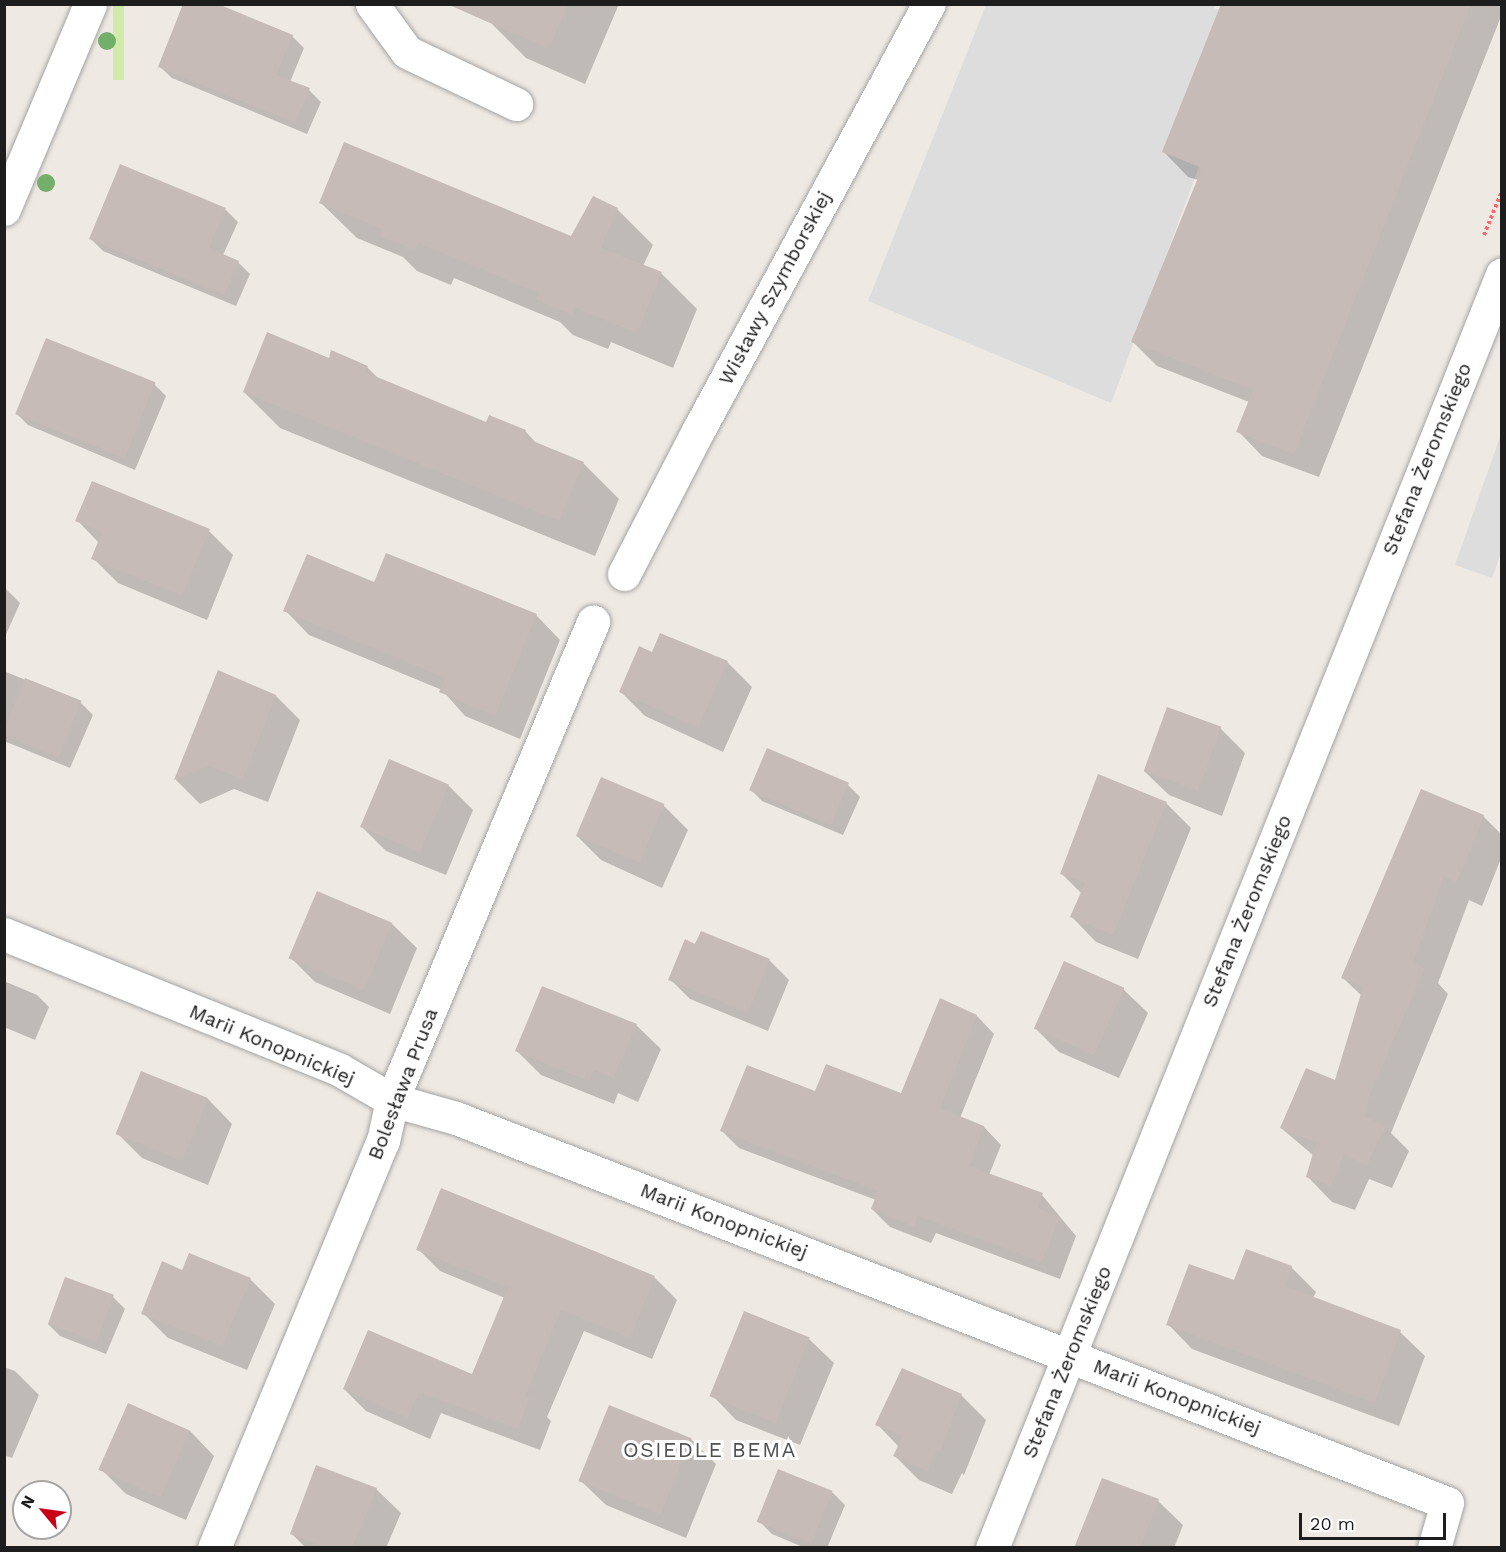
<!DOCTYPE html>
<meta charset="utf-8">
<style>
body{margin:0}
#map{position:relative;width:1506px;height:1552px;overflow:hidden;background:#efe9e3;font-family:"Work Sans",sans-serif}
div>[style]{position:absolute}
.grass>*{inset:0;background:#d0eba7;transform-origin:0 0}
.parking>*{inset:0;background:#ddd}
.shadow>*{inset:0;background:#0003}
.building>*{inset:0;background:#c6bbb6;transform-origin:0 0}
.path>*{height:4px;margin-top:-2px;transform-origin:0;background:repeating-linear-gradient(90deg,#fd6568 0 3px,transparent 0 6px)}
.roads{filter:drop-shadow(0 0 2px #a4a4a4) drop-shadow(0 0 2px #a4a4a4)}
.minor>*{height:33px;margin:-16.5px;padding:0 16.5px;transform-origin:16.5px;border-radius:16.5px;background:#fff}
.trees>*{width:18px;height:18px;margin:-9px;border-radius:50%;background:#73ae6b}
span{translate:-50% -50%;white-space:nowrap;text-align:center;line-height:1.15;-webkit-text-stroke:6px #fff;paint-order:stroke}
.street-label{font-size:20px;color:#1d1d1d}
.neighbourhood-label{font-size:21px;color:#505050;letter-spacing:1.5px}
.frame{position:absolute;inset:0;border:6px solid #1d1d1d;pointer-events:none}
.north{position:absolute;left:12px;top:1480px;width:60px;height:60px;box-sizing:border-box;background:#fff;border:2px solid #a5a5a5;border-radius:50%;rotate:299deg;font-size:16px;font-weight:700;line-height:24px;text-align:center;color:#1d1d1d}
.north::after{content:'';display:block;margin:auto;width:21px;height:27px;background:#ca0018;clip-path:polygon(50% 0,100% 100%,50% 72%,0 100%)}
.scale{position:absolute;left:1299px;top:1513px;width:147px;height:27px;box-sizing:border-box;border:3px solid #1d1d1d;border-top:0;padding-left:8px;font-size:18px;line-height:21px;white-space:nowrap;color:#1d1d1d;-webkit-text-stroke:4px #fff;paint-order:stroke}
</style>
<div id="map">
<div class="grass">
<i style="left:113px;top:5px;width:11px;height:75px"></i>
</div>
<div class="parking">
<i style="clip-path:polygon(986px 5px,1215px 5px,1214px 8px,1253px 22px,1111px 403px,868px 301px)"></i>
<i style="clip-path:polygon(1501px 434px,1501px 553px,1492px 578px,1455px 565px)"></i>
</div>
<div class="shadow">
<i style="clip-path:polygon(498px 4px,619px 4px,585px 84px,526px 58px,490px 22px)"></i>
<i style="clip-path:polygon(1222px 4px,1502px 4px,1502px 14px,1319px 477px,1262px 456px,1238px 431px,1249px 402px,1157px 366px,1133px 342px,1198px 180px,1188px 177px,1164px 152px)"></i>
<i style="clip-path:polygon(292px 36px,304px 48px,290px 82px,309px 90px,321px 102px,307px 134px,172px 78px,159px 66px)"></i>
<i style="clip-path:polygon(121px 166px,226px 210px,238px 222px,223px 255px,238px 262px,250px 274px,236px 306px,103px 251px,91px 239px)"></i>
<i style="clip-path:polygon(321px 203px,572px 237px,617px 209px,653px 245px,643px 266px,662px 274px,697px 309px,673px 368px,611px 342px,608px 349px,573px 335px,560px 322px,454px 278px,451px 285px,417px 271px,403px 257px,357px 238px)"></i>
<i style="clip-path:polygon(329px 359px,367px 367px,380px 380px,487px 423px,525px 431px,538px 445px,583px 463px,619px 499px,595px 556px,280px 428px,244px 392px)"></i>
<i style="clip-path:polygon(154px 384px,166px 396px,135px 470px,28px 425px,16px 413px)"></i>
<i style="clip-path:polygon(77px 520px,209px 531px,233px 555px,207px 620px,118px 583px,93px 558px,99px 543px)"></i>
<i style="clip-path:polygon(375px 584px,536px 615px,560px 640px,520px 739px,465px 716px,442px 690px,309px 635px,285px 610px)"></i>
<i style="clip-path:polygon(4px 587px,20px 603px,4px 639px)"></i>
<i style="clip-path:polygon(652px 654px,727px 662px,752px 687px,723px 752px,645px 716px,621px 692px)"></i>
<i style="clip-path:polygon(4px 671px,81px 703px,93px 715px,70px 768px,4px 741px)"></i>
<i style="clip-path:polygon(219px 672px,276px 696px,300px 720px,268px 802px,234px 789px,200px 804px,176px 780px)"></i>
<i style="clip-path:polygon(1168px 709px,1221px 729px,1245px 753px,1222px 816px,1169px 795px,1144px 771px)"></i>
<i style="clip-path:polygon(448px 785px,473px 810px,446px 875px,386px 851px,362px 827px)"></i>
<i style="clip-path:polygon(848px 785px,860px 797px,843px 835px,762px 801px,750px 789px)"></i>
<i style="clip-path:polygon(1166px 803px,1191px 828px,1138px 959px,1096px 942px,1072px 917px,1082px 894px,1061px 873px)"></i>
<i style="clip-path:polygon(663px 805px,688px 830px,662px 888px,601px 860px,577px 836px)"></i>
<i style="clip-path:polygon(1483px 816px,1502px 835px,1502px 856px,1482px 906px,1469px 900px,1438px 983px,1448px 994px,1391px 1133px,1409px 1151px,1392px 1188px,1369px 1179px,1355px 1210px,1332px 1202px,1308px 1177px,1314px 1156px,1281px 1128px,1336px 1082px,1362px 996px,1343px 978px)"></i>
<i style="clip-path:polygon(392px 924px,417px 948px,390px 1014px,315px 982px,291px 958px)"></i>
<i style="clip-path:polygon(702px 933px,769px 960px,789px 980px,768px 1031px,690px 999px,670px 979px)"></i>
<i style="clip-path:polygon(4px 981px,37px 995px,49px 1007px,35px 1040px,4px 1027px)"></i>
<i style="clip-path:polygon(1123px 989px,1148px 1013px,1119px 1078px,1059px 1052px,1035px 1028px)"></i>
<i style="clip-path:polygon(941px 1000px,977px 1016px,994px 1034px,960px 1118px,984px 1127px,1001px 1145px,989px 1175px,1042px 1195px,1076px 1236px,1060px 1279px,936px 1233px,931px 1243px,890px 1227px,872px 1209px,876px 1200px,739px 1148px,722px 1131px,816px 1093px,901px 1095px)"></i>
<i style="clip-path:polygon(636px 1025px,661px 1049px,638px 1102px,618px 1093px,614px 1104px,541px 1075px,517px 1051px)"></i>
<i style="clip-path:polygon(142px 1073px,208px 1099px,232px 1124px,208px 1185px,142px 1158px,117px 1133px)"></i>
<i style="clip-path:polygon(442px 1190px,655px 1278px,677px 1300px,652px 1359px,584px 1331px,547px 1417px,551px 1421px,540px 1450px,441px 1413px,430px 1439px,366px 1411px,344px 1389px,473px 1376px,505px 1298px,440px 1271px,418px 1249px)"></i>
<i style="clip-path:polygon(190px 1254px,250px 1279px,275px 1304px,247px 1370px,168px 1338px,143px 1313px,183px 1272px)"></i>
<i style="clip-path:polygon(1291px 1267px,1316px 1292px,1313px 1298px,1400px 1332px,1425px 1356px,1399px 1426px,1192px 1349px,1168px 1324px,1234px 1282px)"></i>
<i style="clip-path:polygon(113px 1297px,125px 1309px,106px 1354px,60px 1336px,48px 1324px)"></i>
<i style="clip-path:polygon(809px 1339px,834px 1363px,800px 1445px,736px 1420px,712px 1395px)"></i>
<i style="clip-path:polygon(4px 1367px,15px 1371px,39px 1395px,12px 1458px,4px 1455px)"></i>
<i style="clip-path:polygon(903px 1370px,961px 1395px,986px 1420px,964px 1475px,962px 1473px,952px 1494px,919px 1480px,895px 1456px,899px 1447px,877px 1424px)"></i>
<i style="clip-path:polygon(129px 1405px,190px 1431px,214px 1456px,186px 1520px,126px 1494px,102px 1470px)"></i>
<i style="clip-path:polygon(691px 1439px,716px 1464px,686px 1538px,606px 1505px,581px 1481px)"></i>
<i style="clip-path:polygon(779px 1471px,833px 1493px,845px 1505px,827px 1548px,805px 1548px,772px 1534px,760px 1522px)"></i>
<i style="clip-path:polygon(376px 1489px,401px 1513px,386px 1548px,306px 1548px,291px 1533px)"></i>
<i style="clip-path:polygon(1158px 1501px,1183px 1525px,1174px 1548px,1076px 1548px)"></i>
</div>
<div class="building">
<i style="clip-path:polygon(183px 4px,218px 4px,293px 35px,276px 75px,310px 88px,295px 123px,158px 67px)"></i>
<i style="clip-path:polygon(447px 4px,568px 4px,549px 49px)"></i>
<i style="clip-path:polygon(1221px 4px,1471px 4px,1294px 454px,1236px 432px,1253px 390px,1131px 342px,1202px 168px,1162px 152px)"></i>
<i style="clip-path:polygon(344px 142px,571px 236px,593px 196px,618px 208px,601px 248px,662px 272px,637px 333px,575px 308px,572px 315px,536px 299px,539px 293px,418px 243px,415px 250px,379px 236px,382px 229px,319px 203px)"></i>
<i style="clip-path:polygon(120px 164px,226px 208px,209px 248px,239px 261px,224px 295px,89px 239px)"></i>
<i style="clip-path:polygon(267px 332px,329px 358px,331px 350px,368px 366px,365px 372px,486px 422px,489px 415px,526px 430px,523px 437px,584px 462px,559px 521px,243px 392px)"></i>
<i style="left:46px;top:338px;width:118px;height:82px;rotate:22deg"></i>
<i style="clip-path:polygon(92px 481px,210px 529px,182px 596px,91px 559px,102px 532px,75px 521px)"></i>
<i style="clip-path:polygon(386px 553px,537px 614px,495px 716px,439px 692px,445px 678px,283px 611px,307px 554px,374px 582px)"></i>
<i style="clip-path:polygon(660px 633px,728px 661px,698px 728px,619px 692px,639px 646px,652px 652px)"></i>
<i style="clip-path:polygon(218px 670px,276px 695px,243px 779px,209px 766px,174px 780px)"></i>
<i style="left:25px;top:678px;width:61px;height:61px;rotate:22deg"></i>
<i style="left:1167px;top:707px;width:58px;height:68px;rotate:20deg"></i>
<i style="left:767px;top:748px;width:89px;height:46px;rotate:23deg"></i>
<i style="left:389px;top:759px;width:65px;height:74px;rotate:23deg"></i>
<i style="clip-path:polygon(1098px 774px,1167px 802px,1113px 935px,1070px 917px,1085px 883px,1060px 874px)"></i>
<i style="left:601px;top:777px;width:69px;height:64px;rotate:23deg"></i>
<i style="clip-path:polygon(1421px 789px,1484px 815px,1457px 882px,1444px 877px,1413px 962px,1425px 968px,1370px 1094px,1364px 1116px,1386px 1126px,1367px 1165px,1344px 1155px,1331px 1186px,1306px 1177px,1316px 1143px,1280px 1128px,1306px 1068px,1335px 1080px,1363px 987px,1341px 978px)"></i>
<i style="left:317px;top:891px;width:82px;height:73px;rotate:23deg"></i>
<i style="clip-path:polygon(701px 931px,770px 959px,748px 1013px,668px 980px,685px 939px,695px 944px)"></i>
<i style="left:1064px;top:961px;width:66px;height:74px;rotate:24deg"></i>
<i style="clip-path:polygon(542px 986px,637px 1024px,613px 1078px,594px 1070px,589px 1081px,515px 1051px)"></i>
<i style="clip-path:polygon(940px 998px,977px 1015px,940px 1108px,984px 1126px,969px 1166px,1043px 1193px,1038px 1208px,1060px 1217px,1042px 1262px,918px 1216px,914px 1227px,871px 1209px,878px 1191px,720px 1131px,747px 1065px,815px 1091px,826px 1064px,901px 1093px)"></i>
<i style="left:141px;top:1071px;width:72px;height:68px;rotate:22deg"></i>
<i style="clip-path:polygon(441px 1188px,655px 1276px,630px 1338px,561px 1310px,525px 1396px,530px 1398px,518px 1429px,419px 1392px,408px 1418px,343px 1389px,368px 1330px,472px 1374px,508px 1287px,416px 1250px)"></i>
<i style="clip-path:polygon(1246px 1249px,1292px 1266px,1285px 1286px,1401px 1330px,1375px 1403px,1166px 1325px,1189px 1264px,1234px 1280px)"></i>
<i style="clip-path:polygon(189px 1253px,251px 1278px,222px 1346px,141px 1314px,162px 1261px,182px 1270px)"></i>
<i style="left:65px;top:1277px;width:52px;height:50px;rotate:20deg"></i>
<i style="left:744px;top:1311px;width:71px;height:92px;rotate:22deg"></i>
<i style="clip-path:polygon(902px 1368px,962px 1394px,940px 1452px,937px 1450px,927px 1471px,893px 1456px,903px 1436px,875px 1425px)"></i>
<i style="left:128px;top:1403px;width:68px;height:73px;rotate:24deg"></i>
<i style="left:609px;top:1405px;width:89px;height:82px;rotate:22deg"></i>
<i style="clip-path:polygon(316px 1465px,377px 1488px,352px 1548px,327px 1548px,290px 1534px)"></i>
<i style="left:778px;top:1469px;width:59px;height:57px;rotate:22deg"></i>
<i style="clip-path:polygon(1102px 1478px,1159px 1499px,1140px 1548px,1074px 1548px)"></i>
</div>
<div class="path">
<i style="left:1484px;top:235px;width:48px;rotate:-67.8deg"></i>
</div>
<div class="roads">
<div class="minor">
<i style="left:372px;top:4px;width:59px;rotate:53.9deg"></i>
<i style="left:407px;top:52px;width:121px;rotate:25.5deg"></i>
<i style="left:4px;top:209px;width:222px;rotate:-67.2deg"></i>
<i style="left:624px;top:574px;width:163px;rotate:-62.7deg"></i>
<i style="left:699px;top:429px;width:483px;rotate:-61.6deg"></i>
<i style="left:4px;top:934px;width:362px;rotate:22deg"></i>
<i style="left:340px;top:1070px;width:60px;rotate:30deg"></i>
<i style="left:392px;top:1100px;width:66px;rotate:15.7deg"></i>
<i style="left:456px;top:1118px;width:1063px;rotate:21.23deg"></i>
<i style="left:1447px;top:1503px;width:47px;rotate:106.1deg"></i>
<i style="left:214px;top:1548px;width:441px;rotate:-67.5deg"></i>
<i style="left:383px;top:1141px;width:42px;rotate:-77.6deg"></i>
<i style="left:392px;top:1100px;width:519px;rotate:-67.19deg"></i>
<i style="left:992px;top:1548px;width:1372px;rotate:-68.18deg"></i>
</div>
</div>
<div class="trees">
<i style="left:107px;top:41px"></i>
<i style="left:46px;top:183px"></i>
</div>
<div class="street-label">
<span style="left:775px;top:288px;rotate:-62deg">Wisławy Szymborskiej</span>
<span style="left:1427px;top:459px;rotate:-68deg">Stefana Żeromskiego</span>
<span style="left:1247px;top:911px;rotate:-68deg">Stefana Żeromskiego</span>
<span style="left:272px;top:1045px;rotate:23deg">Marii Konopnickiej</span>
<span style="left:403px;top:1084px;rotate:-69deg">Bolesława Prusa</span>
<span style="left:724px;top:1221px;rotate:21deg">Marii Konopnickiej</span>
<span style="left:1067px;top:1362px;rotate:-68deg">Stefana Żeromskiego</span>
<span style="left:1177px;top:1397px;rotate:21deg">Marii Konopnickiej</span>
</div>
<div class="neighbourhood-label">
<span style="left:710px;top:1450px">OSIEDLE BEMA</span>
</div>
<div class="frame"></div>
<div class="north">N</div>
<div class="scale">20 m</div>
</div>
